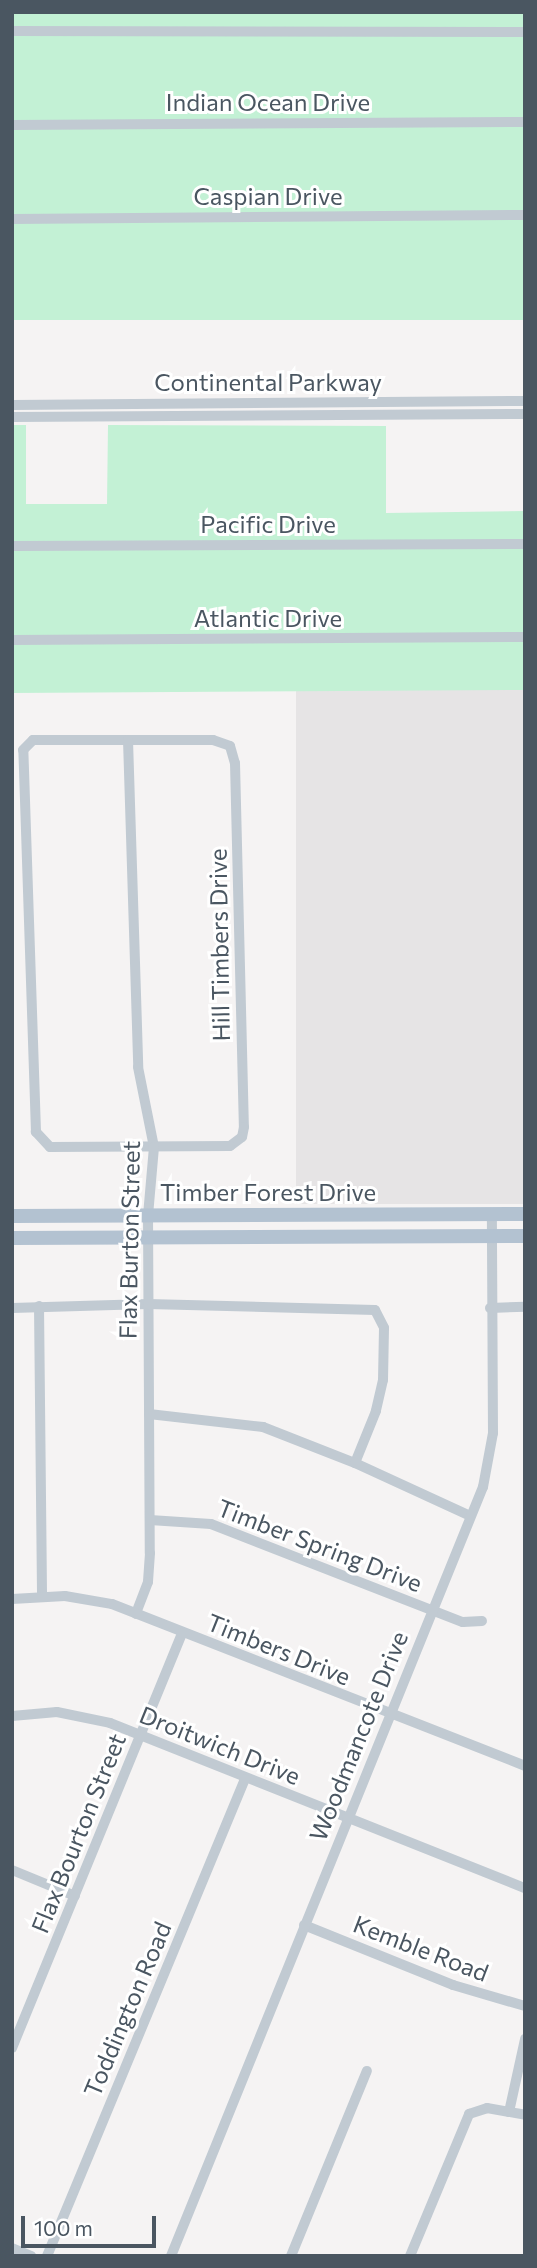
<!DOCTYPE html>
<style>
body{margin:0}
#map{position:relative;width:537px;height:2268px;overflow:hidden;background:#f5f3f3;font-family:Commissioner,sans-serif}
div>[style]{position:absolute}
.education>*{inset:0;background:#e6e4e5;transform-origin:0 0}
.green>*{inset:0;background:#c3f1d5;transform-origin:0 0}
.minor>*{height:10px;margin:-5px;padding:0 5px;transform-origin:5px;border-radius:5px;background:#c1cad2}
.major>*{height:14px;margin:-7px;padding:0 7px;transform-origin:7px;border-radius:7px;background:#b3c2d1}
span{translate:-50% -50%;white-space:nowrap;text-align:center;line-height:1.15;-webkit-text-stroke:6px #fff;paint-order:stroke}
.street-label{font-size:24px;color:#4a5661}
.frame{position:absolute;inset:0;border:14px solid #4a5661;pointer-events:none}
.scale{position:absolute;left:21px;top:2216px;width:135px;height:32px;box-sizing:border-box;border:4px solid #4a5661;border-top:0;padding-left:9px;font-size:21px;line-height:24px;white-space:nowrap;color:#4a5661;-webkit-text-stroke:5px #fff;paint-order:stroke}
</style>
<div id="map">
<div class="education">
<i style="left:525px;top:690px;width:514px;height:229px;rotate:90deg"></i>
</div>
<div class="green">
<i style="left:12px;top:12px;width:513px;height:308px"></i>
<i style="clip-path:polygon(12px 425px,26px 425px,26px 504px,107px 504px,108px 425px,386px 426px,386px 513px,525px 511px,525px 690px,12px 693px)"></i>
</div>
<div class="minor">
<i style="left:12px;top:31px;width:513px;rotate:0.11deg"></i>
<i style="left:12px;top:125px;width:513px;rotate:-0.34deg"></i>
<i style="left:12px;top:219px;width:513px;rotate:-0.45deg"></i>
<i style="left:12px;top:405px;width:513px;rotate:-0.45deg"></i>
<i style="left:12px;top:417px;width:513px;rotate:-0.34deg"></i>
<i style="left:12px;top:546px;width:513px;rotate:-0.22deg"></i>
<i style="left:12px;top:640px;width:513px;rotate:-0.34deg"></i>
<i style="left:33px;top:740px;width:180px"></i>
<i style="left:213px;top:740px;width:18px;rotate:19deg"></i>
<i style="left:230px;top:746px;width:18px;rotate:74deg"></i>
<i style="left:235px;top:763px;width:364px;rotate:88.6deg"></i>
<i style="left:244px;top:1127px;width:10px;rotate:101deg"></i>
<i style="left:242px;top:1137px;width:15px;rotate:143deg"></i>
<i style="left:230px;top:1146px;width:180px;rotate:179.7deg"></i>
<i style="left:50px;top:1147px;width:21px;rotate:-133deg"></i>
<i style="left:36px;top:1132px;width:382px;rotate:-91.9deg"></i>
<i style="left:23px;top:750px;width:14px;rotate:-45deg"></i>
<i style="left:128px;top:740px;width:327px;rotate:88.2deg"></i>
<i style="left:138px;top:1067px;width:82px;rotate:78.7deg"></i>
<i style="left:154px;top:1147px;width:68px;rotate:95deg"></i>
<i style="left:148px;top:1215px;width:338px;rotate:89.7deg"></i>
<i style="left:150px;top:1553px;width:29px;rotate:94deg"></i>
<i style="left:148px;top:1582px;width:34px;rotate:111deg"></i>
<i style="left:39px;top:1306px;width:290px;rotate:89.4deg"></i>
<i style="left:12px;top:1308px;width:136px;rotate:-1.7deg"></i>
<i style="left:148px;top:1304px;width:227px;rotate:1.5deg"></i>
<i style="left:375px;top:1310px;width:20px;rotate:63deg"></i>
<i style="left:384px;top:1328px;width:52px;rotate:91.1deg"></i>
<i style="left:383px;top:1380px;width:32px;rotate:103deg"></i>
<i style="left:376px;top:1411px;width:56px;rotate:112deg"></i>
<i style="left:490px;top:1308px;width:35px;rotate:-2deg"></i>
<i style="left:149px;top:1414px;width:115px;rotate:6.5deg"></i>
<i style="left:263px;top:1427px;width:99px;rotate:21.4deg"></i>
<i style="left:355px;top:1463px;width:127px;rotate:24.7deg"></i>
<i style="left:150px;top:1520px;width:61px;rotate:3.8deg"></i>
<i style="left:211px;top:1524px;width:270px;rotate:21.3deg"></i>
<i style="left:463px;top:1622px;width:19px;rotate:-3deg"></i>
<i style="left:12px;top:1599px;width:53px;rotate:-3.2deg"></i>
<i style="left:65px;top:1596px;width:48px;rotate:9.7deg"></i>
<i style="left:112px;top:1604px;width:444px;rotate:21.4deg"></i>
<i style="left:12px;top:1716px;width:45px;rotate:-5.1deg"></i>
<i style="left:57px;top:1712px;width:54px;rotate:11.7deg"></i>
<i style="left:110px;top:1723px;width:447px;rotate:21.7deg"></i>
<i style="left:12px;top:1870px;width:68px;rotate:22.4deg"></i>
<i style="left:304px;top:1925px;width:161px;rotate:21.9deg"></i>
<i style="left:453px;top:1985px;width:75px;rotate:16.3deg"></i>
<i style="left:12px;top:2048px;width:448px;rotate:-67.7deg"></i>
<i style="left:509px;top:2112px;width:75px;rotate:-77.6deg"></i>
<i style="left:12px;top:2248px;width:21px;rotate:23deg"></i>
<i style="left:47px;top:2256px;width:516px;rotate:-67.46deg"></i>
<i style="left:171px;top:2256px;width:830px;rotate:-67.92deg"></i>
<i style="left:483px;top:1487px;width:55px;rotate:-79.5deg"></i>
<i style="left:493px;top:1433px;width:219px;rotate:-90.3deg"></i>
<i style="left:291px;top:2256px;width:200px;rotate:-67.7deg"></i>
<i style="left:410px;top:2256px;width:154px;rotate:-67.4deg"></i>
<i style="left:469px;top:2114px;width:19px;rotate:-18deg"></i>
<i style="left:487px;top:2108px;width:39px;rotate:10deg"></i>
</div>
<div class="major">
<i style="left:12px;top:1216px;width:513px;rotate:-0.22deg"></i>
<i style="left:12px;top:1238px;width:513px;rotate:-0.22deg"></i>
</div>
<div class="street-label">
<span style="left:268px;top:102px">Indian Ocean Drive</span>
<span style="left:268px;top:196px">Caspian Drive</span>
<span style="left:268px;top:382px">Continental Parkway</span>
<span style="left:268px;top:524px">Pacific Drive</span>
<span style="left:268px;top:618px">Atlantic Drive</span>
<span style="left:219px;top:945px;rotate:-91deg">Hill Timbers Drive</span>
<span style="left:268px;top:1192px">Timber Forest Drive</span>
<span style="left:129px;top:1240px;rotate:-89deg">Flax Burton Street</span>
<span style="left:320px;top:1545px;rotate:21deg">Timber Spring Drive</span>
<span style="left:279px;top:1649px;rotate:22deg">Timbers Drive</span>
<span style="left:358px;top:1736px;rotate:-68deg">Woodmancote Drive</span>
<span style="left:220px;top:1745px;rotate:22deg">Droitwich Drive</span>
<span style="left:78px;top:1833px;rotate:-68deg">Flax Bourton Street</span>
<span style="left:421px;top:1948px;rotate:21deg">Kemble Road</span>
<span style="left:127px;top:2009px;rotate:-67deg">Toddington Road</span>
</div>
<div class="frame"></div>
<div class="scale">100 m</div>
</div>
